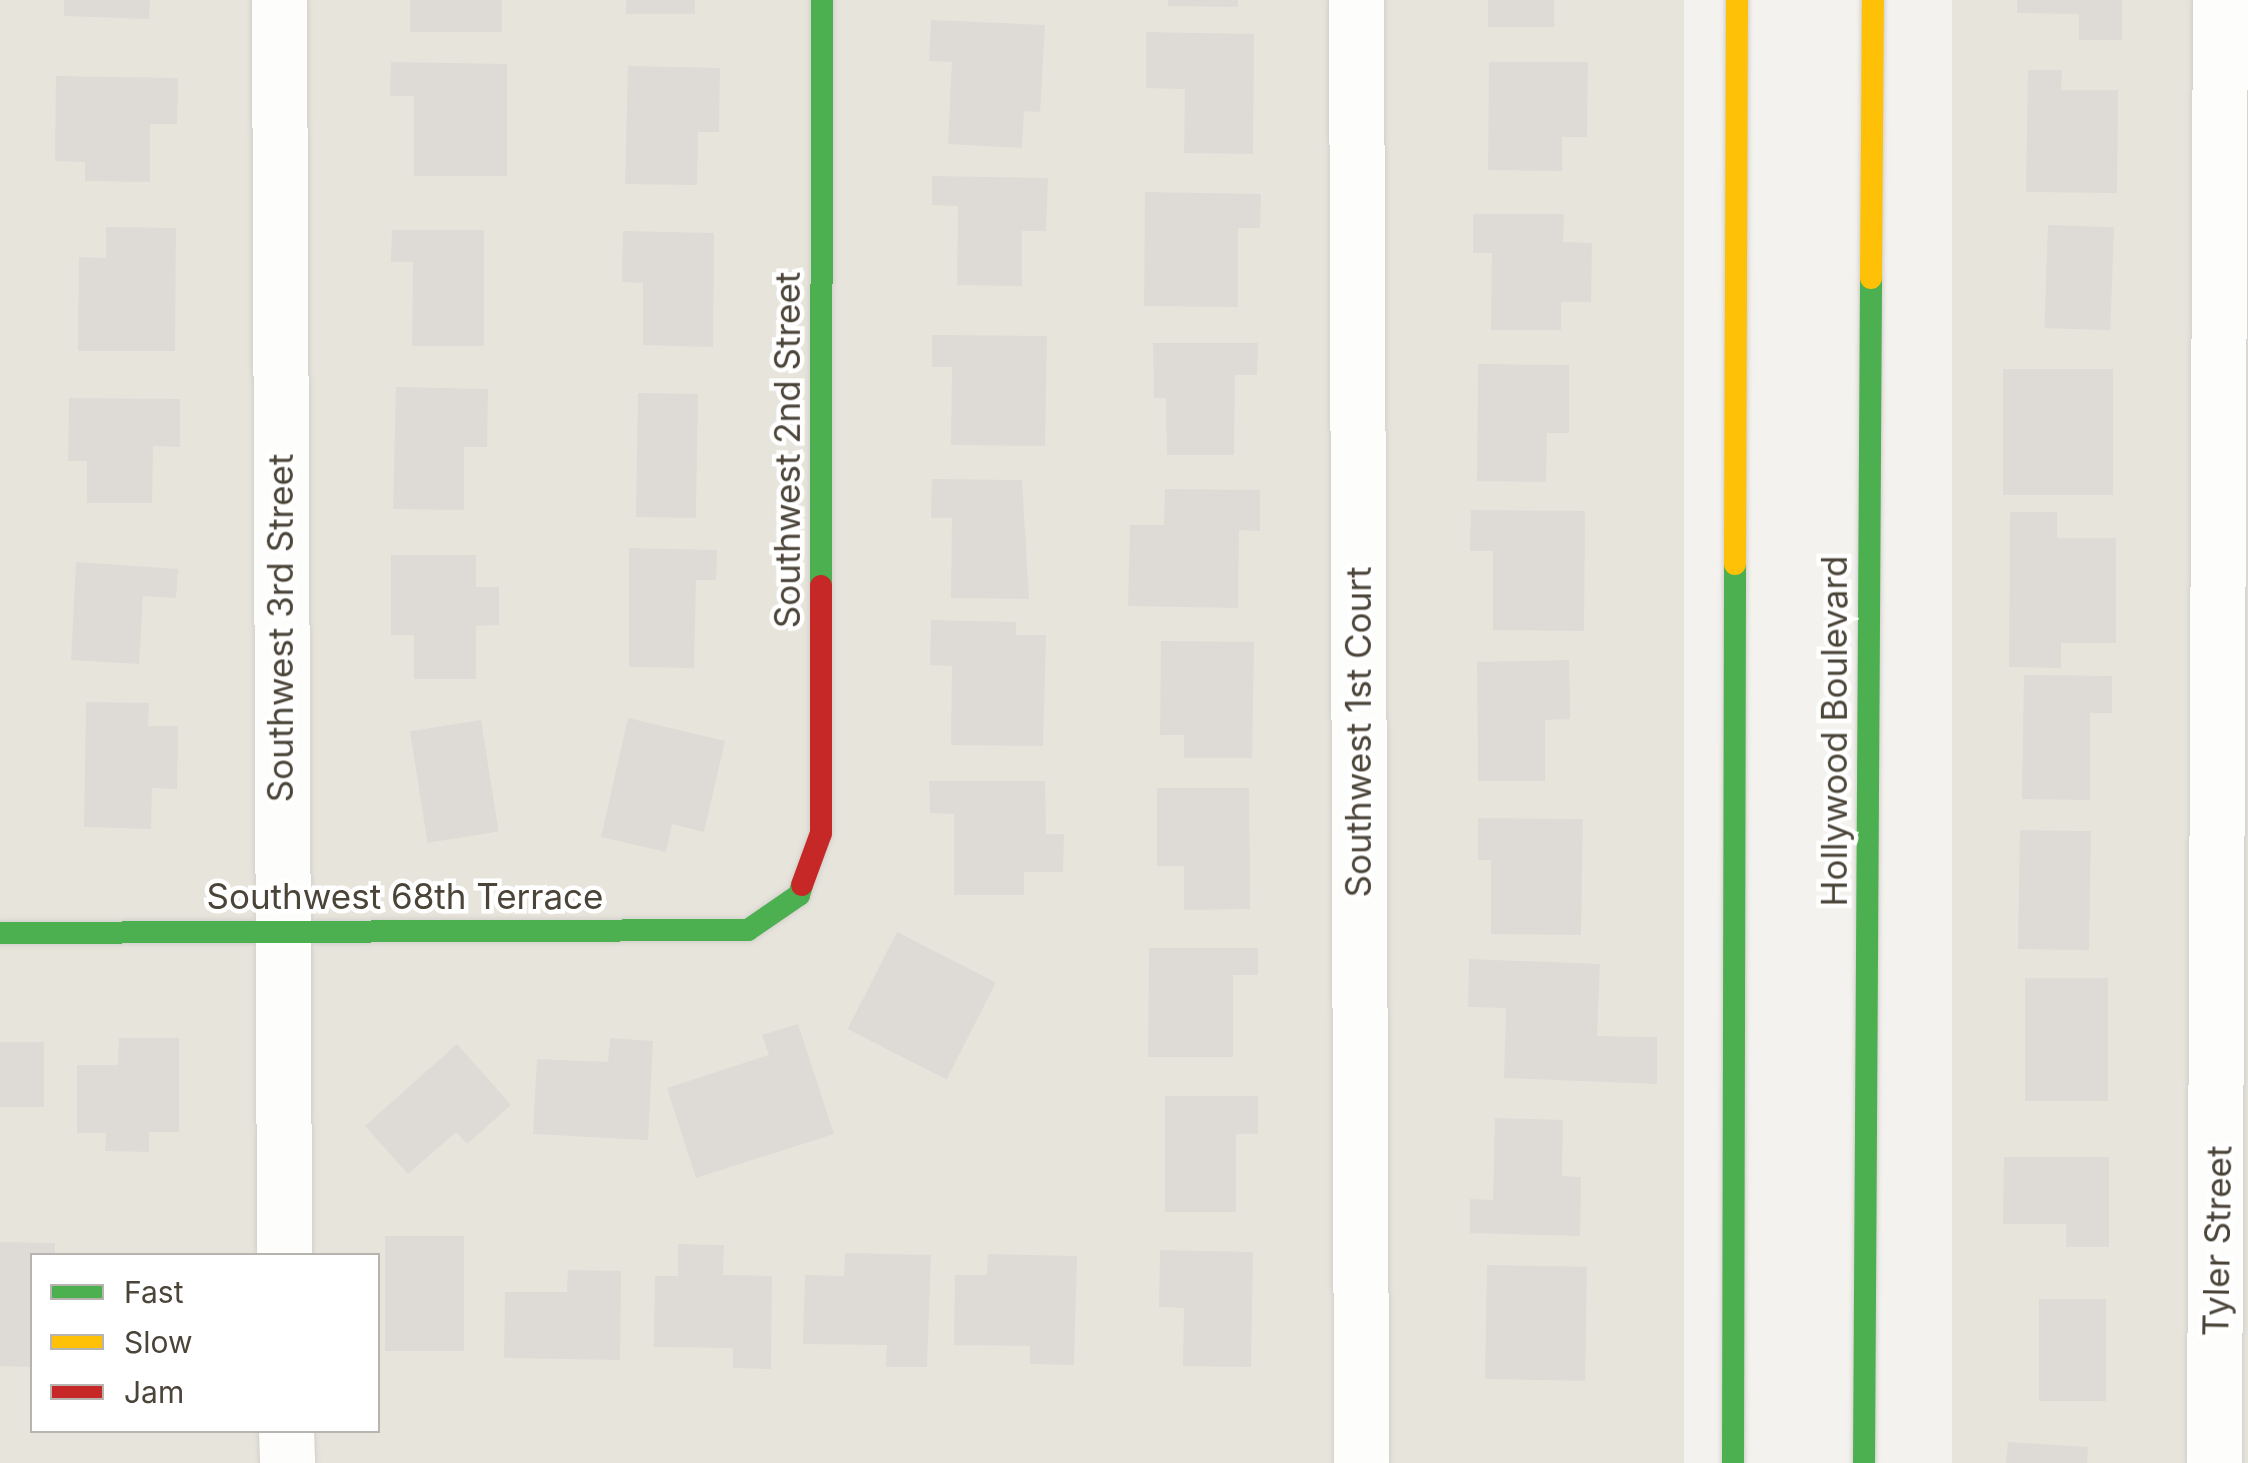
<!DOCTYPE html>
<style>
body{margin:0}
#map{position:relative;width:2248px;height:1463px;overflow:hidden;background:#f4f2ee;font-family:Inter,sans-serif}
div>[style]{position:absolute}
.residential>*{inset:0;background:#e7e4dc;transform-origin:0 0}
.building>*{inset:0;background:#dedbd6;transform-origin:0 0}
.roads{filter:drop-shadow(0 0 2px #d2d0cb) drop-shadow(0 0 2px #d2d0cb)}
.street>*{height:55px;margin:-27.5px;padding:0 27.5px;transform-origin:27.5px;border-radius:27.5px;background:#fdfdfc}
.fast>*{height:22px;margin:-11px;padding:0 11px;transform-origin:11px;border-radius:11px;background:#4caf50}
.slow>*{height:22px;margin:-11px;padding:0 11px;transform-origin:11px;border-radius:11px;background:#ffc107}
.jam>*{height:22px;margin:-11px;padding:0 11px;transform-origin:11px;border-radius:11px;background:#c62828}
span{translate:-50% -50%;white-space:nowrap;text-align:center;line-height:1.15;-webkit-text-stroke:9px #fff;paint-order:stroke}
.street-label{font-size:35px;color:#4b4439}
.legend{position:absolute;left:30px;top:1253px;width:350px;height:180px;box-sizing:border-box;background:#fff;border:2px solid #b7b4b0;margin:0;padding:12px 18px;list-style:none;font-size:30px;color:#4b4439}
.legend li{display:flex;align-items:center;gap:20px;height:50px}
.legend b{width:50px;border:2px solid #b7b4b0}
</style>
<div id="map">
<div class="residential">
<i style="clip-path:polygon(evenodd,0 0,1684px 0,1684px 1463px,0 1463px,0 0,32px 1256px,378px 1256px,378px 1430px,32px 1430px,32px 1256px)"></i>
<i style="left:1952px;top:0;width:296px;height:1463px"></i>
</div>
<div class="building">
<i style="clip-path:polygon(64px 0,150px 0,149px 19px,64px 16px)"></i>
<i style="left:410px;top:0;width:92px;height:32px"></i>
<i style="left:626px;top:0;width:69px;height:14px"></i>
<i style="clip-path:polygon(1168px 0,1238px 0,1238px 7px,1168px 6px)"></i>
<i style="left:1488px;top:0;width:66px;height:27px"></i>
<i style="clip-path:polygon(2017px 0,2122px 0,2122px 40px,2079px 40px,2079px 14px,2017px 13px)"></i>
<i style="clip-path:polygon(931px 20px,1045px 25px,1040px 112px,1024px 111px,1022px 148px,948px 144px,952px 62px,929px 61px)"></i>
<i style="clip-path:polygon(1146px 32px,1254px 34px,1253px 154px,1184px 153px,1185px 89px,1146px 88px)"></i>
<i style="clip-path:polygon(391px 62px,507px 64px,507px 176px,414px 176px,414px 96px,390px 96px)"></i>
<i style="clip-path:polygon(1489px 62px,1588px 62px,1587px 137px,1562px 137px,1562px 171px,1488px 170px)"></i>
<i style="clip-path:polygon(628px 66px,720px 68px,719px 132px,698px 132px,697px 185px,625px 184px)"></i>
<i style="clip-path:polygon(2028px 70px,2062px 70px,2061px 90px,2118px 90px,2117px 193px,2026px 192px)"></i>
<i style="clip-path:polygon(56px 76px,178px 78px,177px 124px,150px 124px,150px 182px,85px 181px,85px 162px,55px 161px)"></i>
<i style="clip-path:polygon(932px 176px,1048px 178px,1046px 231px,1022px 231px,1022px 286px,957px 285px,958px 206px,932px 205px)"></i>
<i style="clip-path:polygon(1145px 192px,1261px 194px,1260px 228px,1238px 228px,1238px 307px,1144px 306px)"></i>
<i style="clip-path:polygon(1473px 214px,1564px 214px,1563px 242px,1592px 243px,1591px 302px,1561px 302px,1561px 330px,1491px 330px,1492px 253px,1473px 253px)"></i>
<i style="left:2048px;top:225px;width:66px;height:103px;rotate:2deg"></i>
<i style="clip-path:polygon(106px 227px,176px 228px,175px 351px,78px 351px,79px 257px,106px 258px)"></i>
<i style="clip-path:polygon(392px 230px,484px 230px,484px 346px,412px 346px,413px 262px,391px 262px)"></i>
<i style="clip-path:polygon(623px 231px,714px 233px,713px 347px,643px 345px,643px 283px,622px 282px)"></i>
<i style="clip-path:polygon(932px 335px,1047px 336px,1045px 446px,951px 445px,952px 367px,932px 367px)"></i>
<i style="clip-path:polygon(1153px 343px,1258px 343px,1257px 375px,1235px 375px,1234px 455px,1167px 455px,1166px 398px,1154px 398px)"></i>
<i style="clip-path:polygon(1478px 364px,1569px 365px,1569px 433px,1547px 433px,1546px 482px,1477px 481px)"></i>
<i style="left:2003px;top:369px;width:110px;height:126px"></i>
<i style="clip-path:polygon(396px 387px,488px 389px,487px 447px,464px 447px,464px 510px,393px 509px)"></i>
<i style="left:638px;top:393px;width:60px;height:124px;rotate:1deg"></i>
<i style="clip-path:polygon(69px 398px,180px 399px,180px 447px,153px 446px,152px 503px,87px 503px,87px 461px,68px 461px)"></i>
<i style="clip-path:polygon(932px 479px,1022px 480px,1029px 599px,951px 598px,952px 518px,931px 518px)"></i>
<i style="clip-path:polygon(1165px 489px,1260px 490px,1260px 531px,1239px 530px,1238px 608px,1128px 606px,1130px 525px,1164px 525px)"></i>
<i style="clip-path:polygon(1471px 510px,1585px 511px,1584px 631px,1493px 630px,1493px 551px,1470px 551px)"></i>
<i style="clip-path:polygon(2010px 512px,2057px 512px,2057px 538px,2116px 538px,2116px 643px,2061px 643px,2061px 668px,2009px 667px)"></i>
<i style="clip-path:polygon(629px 548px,717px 550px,716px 580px,696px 580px,694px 668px,629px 667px)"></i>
<i style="clip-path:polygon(391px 555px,476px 555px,476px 587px,499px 587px,499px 625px,476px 626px,476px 679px,414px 679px,414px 635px,391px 635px)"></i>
<i style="clip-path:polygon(76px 562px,178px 569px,176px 598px,143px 596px,139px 664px,71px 660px)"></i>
<i style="clip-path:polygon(931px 620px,1016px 622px,1016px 635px,1046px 635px,1043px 746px,951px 745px,952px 666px,930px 665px)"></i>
<i style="clip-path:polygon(1161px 641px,1254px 642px,1252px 758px,1184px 758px,1184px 735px,1160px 735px)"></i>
<i style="clip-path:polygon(1569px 660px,1570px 719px,1545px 720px,1545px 781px,1478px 781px,1477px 662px)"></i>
<i style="clip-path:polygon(2024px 675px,2112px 676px,2112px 713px,2090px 713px,2090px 800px,2022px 799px)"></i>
<i style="clip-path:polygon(86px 702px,149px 703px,148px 726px,178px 726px,177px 789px,152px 788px,151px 829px,84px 827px)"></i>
<i style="clip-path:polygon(628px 718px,725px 741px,704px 832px,672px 824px,666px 852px,601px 837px)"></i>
<i style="left:481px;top:720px;width:113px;height:72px;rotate:81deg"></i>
<i style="clip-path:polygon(929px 781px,1045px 781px,1046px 834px,1064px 834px,1063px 872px,1024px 872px,1024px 895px,954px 895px,954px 814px,930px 813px)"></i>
<i style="clip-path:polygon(1157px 788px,1249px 788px,1250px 909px,1184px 910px,1184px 866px,1157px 866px)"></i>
<i style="clip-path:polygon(1478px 818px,1583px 819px,1581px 935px,1491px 934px,1491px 860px,1478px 860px)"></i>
<i style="left:2020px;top:830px;width:71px;height:119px;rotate:1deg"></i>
<i style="left:897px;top:932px;width:111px;height:109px;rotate:27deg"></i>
<i style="clip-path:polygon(1149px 948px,1258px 948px,1258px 975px,1233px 975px,1233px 1057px,1148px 1057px)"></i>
<i style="clip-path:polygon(1469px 959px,1600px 964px,1597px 1036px,1657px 1037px,1657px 1084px,1504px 1078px,1506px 1008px,1468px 1007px)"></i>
<i style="left:2025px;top:978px;width:83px;height:123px"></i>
<i style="clip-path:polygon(798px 1024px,834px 1134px,696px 1178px,667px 1088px,769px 1055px,762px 1035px)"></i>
<i style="clip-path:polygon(119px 1038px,179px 1038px,179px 1132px,149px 1132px,149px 1152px,105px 1151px,106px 1133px,77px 1133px,77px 1065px,118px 1065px)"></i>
<i style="clip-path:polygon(610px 1038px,653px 1041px,648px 1140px,533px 1134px,537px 1059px,608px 1062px)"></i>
<i style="left:0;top:1042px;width:44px;height:65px"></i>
<i style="clip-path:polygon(457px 1044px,511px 1105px,467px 1144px,456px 1132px,408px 1174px,365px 1126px)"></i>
<i style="clip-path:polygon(1165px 1096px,1258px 1096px,1258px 1134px,1236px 1134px,1236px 1212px,1165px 1212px)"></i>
<i style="clip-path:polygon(1495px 1118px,1563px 1120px,1562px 1176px,1581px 1177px,1580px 1236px,1470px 1233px,1470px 1199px,1493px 1200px)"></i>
<i style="clip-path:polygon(2004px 1157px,2109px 1157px,2109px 1247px,2066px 1247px,2066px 1224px,2003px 1224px)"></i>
<i style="left:385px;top:1236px;width:79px;height:115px"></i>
<i style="clip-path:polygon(0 1242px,55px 1243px,55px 1256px,32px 1256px,32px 1367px,0 1366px)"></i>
<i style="clip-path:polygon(678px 1244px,724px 1245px,723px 1275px,772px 1276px,771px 1369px,733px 1368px,733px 1348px,654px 1347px,655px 1276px,678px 1276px)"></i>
<i style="clip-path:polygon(1160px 1250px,1253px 1252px,1251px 1367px,1183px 1366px,1184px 1308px,1159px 1307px)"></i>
<i style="clip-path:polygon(845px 1253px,931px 1255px,927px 1367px,886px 1367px,887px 1345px,803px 1344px,805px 1275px,844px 1276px)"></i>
<i style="clip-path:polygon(988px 1254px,1077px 1256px,1074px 1365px,1030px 1364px,1030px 1346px,954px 1345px,955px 1275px,987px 1275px)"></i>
<i style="left:1487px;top:1265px;width:100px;height:114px;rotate:1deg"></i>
<i style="clip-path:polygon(568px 1270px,621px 1271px,620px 1360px,504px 1358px,505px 1292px,567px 1292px)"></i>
<i style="left:2039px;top:1299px;width:67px;height:102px"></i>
<i style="clip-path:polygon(2008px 1442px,2088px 1447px,2087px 1463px,2006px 1463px)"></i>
</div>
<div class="roads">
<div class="street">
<i style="left:279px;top:0;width:1256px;rotate:89.77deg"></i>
<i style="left:1356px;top:0;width:1463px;rotate:89.8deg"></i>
<i style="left:286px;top:1430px;width:33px;rotate:88deg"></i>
<i style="left:2214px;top:1463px;width:1463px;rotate:-89.77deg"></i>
</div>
<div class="fast">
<i style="left:821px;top:586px;width:586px;rotate:-89.9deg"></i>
<i style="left:0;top:933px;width:748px;rotate:-0.23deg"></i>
<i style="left:748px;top:930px;width:62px;rotate:-34.5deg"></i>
<i style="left:799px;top:895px;width:10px;rotate:-73deg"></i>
<i style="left:1733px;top:1463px;width:899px;rotate:-89.87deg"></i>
<i style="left:1864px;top:1463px;width:1185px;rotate:-89.66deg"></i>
</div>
<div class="slow">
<i style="left:1871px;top:278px;width:278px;rotate:-89.6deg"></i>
<i style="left:1735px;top:564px;width:564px;rotate:-89.8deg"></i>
</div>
<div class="jam">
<i style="left:802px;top:885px;width:55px;rotate:-69.9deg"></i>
<i style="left:821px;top:833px;width:247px;rotate:-90deg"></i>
</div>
</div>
<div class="street-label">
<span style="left:787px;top:450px;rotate:-90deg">Southwest 2nd Street</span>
<span style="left:280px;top:628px;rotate:-90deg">Southwest 3rd Street</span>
<span style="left:1834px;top:731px;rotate:-90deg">Hollywood Boulevard</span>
<span style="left:1358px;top:732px;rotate:-90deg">Southwest 1st Court</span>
<span style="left:405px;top:896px">Southwest 68th Terrace</span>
<span style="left:2217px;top:1241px;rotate:-89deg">Tyler Street</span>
</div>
<ul class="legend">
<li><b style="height:12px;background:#4caf50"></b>Fast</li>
<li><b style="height:12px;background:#ffc107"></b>Slow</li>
<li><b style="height:12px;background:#c62828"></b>Jam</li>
</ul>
</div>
